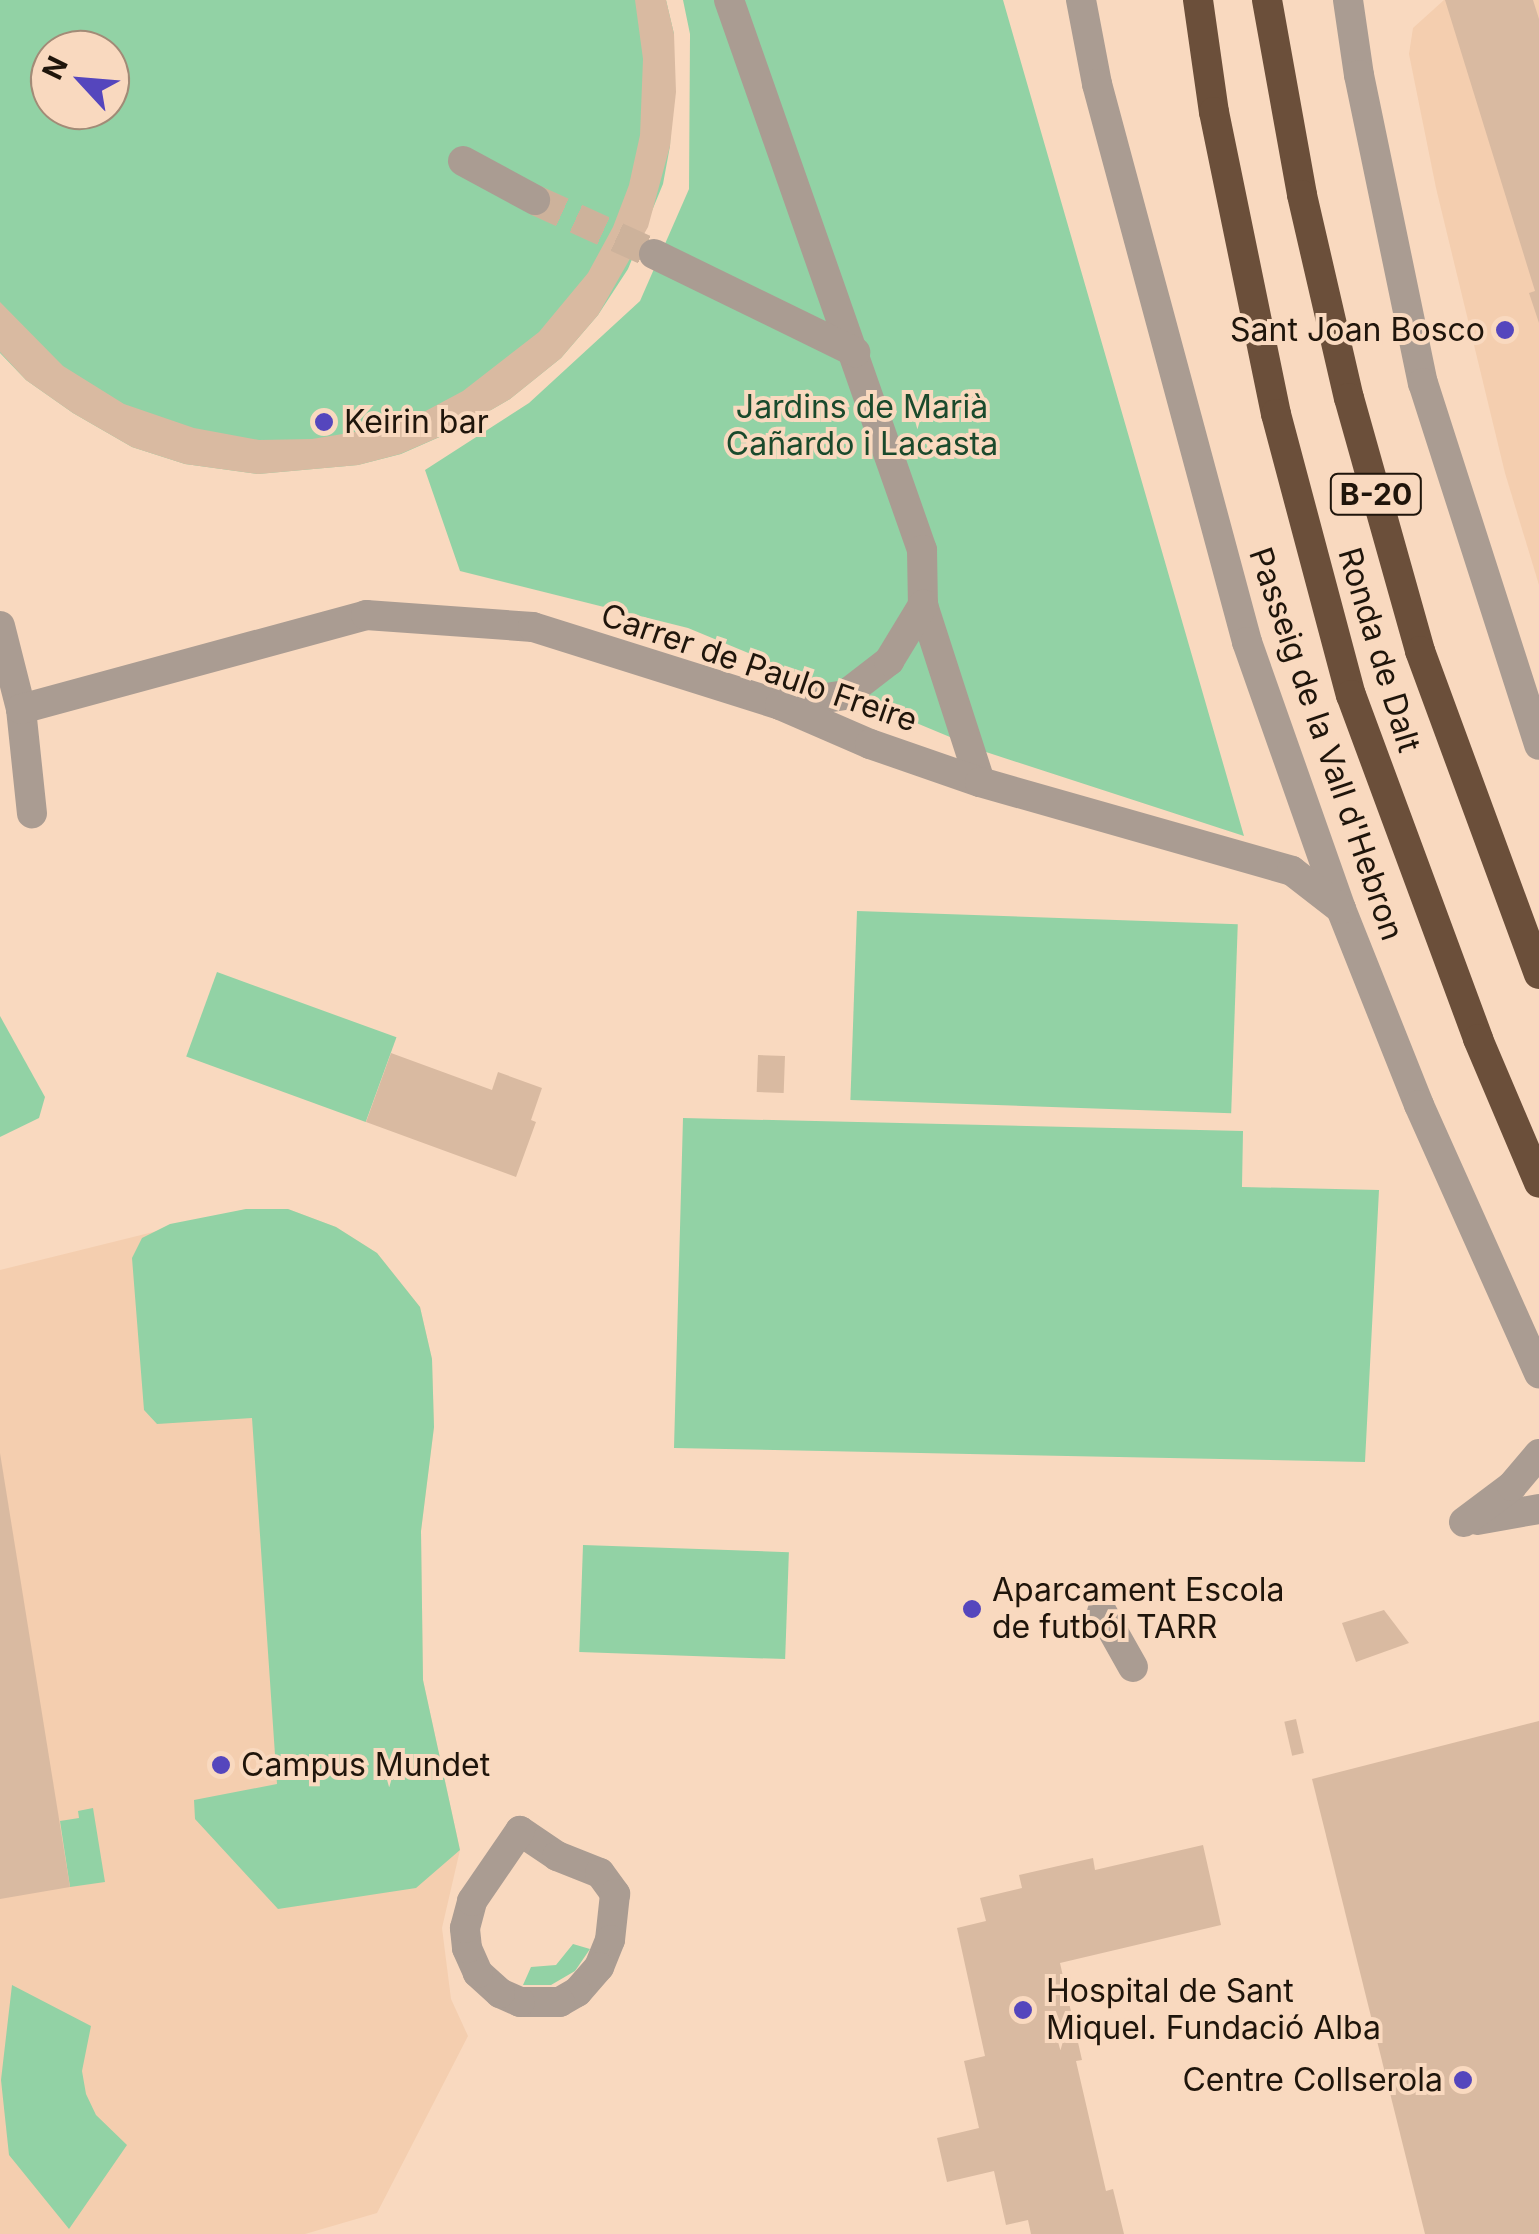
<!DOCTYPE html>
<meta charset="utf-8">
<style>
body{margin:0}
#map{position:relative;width:1539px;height:2234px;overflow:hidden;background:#f9d9bf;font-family:Inter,sans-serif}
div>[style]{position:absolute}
.built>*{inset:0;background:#f4ceaf}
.green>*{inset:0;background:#92d2a5;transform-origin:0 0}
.building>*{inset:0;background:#d9baa1;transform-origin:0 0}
.minor-tunnel>*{height:30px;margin-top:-15px;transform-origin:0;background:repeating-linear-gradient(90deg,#cdb29b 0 30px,transparent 0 45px)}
.minor>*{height:30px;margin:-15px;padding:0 15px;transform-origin:15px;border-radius:15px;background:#aa9c92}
.highway>*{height:30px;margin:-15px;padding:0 15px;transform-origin:15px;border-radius:15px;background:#6b4f3a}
.dots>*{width:28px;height:28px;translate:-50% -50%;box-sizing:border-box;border:5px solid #f9d9bf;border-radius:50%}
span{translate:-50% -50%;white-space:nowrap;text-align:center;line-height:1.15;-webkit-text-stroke:8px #f9d9bf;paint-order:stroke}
.shield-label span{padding:2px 8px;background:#f9d9bf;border:2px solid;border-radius:8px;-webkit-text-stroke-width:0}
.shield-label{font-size:30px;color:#1f150b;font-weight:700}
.poi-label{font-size:32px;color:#1f150b}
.right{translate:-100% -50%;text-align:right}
.left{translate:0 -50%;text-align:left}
.park-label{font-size:32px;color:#1a4a2c}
.street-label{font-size:32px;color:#1f150b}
.north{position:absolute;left:30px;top:30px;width:100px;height:100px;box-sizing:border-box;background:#f9d9bf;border:2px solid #a28b77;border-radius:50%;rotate:296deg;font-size:28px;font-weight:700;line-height:40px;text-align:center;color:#1f150b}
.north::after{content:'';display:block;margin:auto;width:35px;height:45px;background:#5546bd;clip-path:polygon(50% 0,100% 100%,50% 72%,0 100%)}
</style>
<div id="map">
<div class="built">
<i style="clip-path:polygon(1444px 0,1539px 0,1539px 585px,1505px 473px,1436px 188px,1409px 54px,1413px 28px)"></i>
<i style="clip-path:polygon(246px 1209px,288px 1209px,336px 1227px,377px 1253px,420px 1307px,432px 1359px,434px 1427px,421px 1531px,423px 1680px,460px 1850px,442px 1928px,451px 1999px,468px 2036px,377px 2213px,305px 2234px,0 2234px,0 1270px)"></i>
</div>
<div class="green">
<i style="clip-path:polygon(evenodd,0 0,666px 0,674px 34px,670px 146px,663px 184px,628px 269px,598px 315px,561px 358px,510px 399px,460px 428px,401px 454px,358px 465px,258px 474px,185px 464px,132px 447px,73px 413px,26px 380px,0 353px,0 0,50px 50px,110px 50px,110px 110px,50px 110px,50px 50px)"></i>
<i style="clip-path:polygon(683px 0,1003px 0,1244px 836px,986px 752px,688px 628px,460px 571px,425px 470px,529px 403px,640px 301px,689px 189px,690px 34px)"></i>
<i style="left:857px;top:911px;width:381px;height:189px;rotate:2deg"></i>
<i style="left:217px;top:972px;width:191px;height:90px;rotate:20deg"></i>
<i style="clip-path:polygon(0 1016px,45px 1097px,39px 1118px,0 1137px)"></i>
<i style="clip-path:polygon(683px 1118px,1243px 1131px,1242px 1187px,1379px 1190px,1365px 1462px,674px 1448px)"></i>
<i style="clip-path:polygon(246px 1209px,288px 1209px,336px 1227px,377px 1253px,420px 1307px,432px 1359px,434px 1427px,421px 1531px,423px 1680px,460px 1850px,416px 1888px,278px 1909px,195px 1819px,194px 1800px,277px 1784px,252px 1418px,157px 1424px,144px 1410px,132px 1258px,142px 1238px,170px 1224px)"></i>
<i style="left:583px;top:1545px;width:206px;height:107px;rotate:2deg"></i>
<i style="clip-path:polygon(93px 1808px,105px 1882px,70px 1887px,60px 1821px,79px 1818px,78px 1811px)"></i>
<i style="clip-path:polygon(573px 1944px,590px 1949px,575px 1971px,551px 1985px,523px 1985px,531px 1967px,556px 1965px)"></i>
<i style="clip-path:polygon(12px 1985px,91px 2026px,82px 2071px,86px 2094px,96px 2115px,127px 2145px,69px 2229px,9px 2155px,1px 2080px)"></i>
</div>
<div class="building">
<i style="clip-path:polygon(635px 0,666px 0,674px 34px,676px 92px,670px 146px,648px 227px,598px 315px,561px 358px,510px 399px,460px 428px,400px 454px,358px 465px,258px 474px,185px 464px,132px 447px,73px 413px,26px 380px,0 352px,0 302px,63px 366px,124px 404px,194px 428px,259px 440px,312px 439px,367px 430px,420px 414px,463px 391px,539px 332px,588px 273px,613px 227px,629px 185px,640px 135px,643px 59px)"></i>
<i style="clip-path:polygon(1445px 0,1533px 0,1539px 19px,1539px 323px,1529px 293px,1535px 291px)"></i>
<i style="clip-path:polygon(391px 1053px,492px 1090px,498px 1072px,542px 1088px,531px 1120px,536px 1122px,516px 1177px,366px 1122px)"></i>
<i style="left:758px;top:1055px;width:27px;height:37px;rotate:2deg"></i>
<i style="clip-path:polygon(0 1453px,70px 1887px,0 1899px)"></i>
<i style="clip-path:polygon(1384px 1610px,1409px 1643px,1356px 1662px,1342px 1623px)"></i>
<i style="left:1296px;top:1719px;width:35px;height:12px;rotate:77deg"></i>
<i style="clip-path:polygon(1539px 1721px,1539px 2234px,1425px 2234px,1312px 1779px)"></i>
<i style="clip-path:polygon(1203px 1845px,1221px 1925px,1060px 1963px,1082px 2060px,1076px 2061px,1106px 2191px,1113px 2189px,1124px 2234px,1031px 2234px,1028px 2220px,1006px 2225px,994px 2171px,947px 2182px,937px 2138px,979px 2128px,964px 2061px,985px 2056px,957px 1928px,986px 1921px,980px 1898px,1022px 1888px,1019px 1875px,1093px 1858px,1095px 1870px)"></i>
</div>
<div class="minor-tunnel">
<i style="left:535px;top:200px;width:131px;rotate:24.4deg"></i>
</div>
<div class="minor">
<i style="left:729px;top:0;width:583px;rotate:70.66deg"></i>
<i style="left:922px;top:550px;width:55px;rotate:89deg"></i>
<i style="left:923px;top:605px;width:186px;rotate:72.1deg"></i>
<i style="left:1081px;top:0;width:86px;rotate:79.2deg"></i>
<i style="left:1097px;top:84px;width:578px;rotate:74.95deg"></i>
<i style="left:1247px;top:642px;width:283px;rotate:70.6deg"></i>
<i style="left:1341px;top:909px;width:211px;rotate:68.3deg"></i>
<i style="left:1419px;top:1105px;width:294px;rotate:65.9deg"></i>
<i style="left:1348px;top:0;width:76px;rotate:81.7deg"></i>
<i style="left:1359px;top:75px;width:315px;rotate:78.3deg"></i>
<i style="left:1423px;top:383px;width:380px;rotate:72.2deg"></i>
<i style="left:463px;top:161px;width:82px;rotate:28.4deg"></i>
<i style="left:654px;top:254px;width:224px;rotate:26deg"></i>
<i style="left:0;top:626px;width:86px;rotate:75.8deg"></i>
<i style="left:21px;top:709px;width:105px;rotate:84deg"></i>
<i style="left:780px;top:705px;width:66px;rotate:-8.7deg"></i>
<i style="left:845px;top:695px;width:56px;rotate:-37.7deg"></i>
<i style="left:889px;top:661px;width:66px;rotate:-58.7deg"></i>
<i style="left:21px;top:709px;width:358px;rotate:-15.2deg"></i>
<i style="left:366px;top:615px;width:167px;rotate:4.1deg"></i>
<i style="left:533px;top:627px;width:259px;rotate:17.5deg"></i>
<i style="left:780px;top:705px;width:98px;rotate:23.4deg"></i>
<i style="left:870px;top:744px;width:116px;rotate:19.1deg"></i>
<i style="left:980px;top:782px;width:324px;rotate:15.9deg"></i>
<i style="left:1292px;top:871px;width:62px;rotate:37.8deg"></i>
<i style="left:1477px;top:1520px;width:63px;rotate:-10.1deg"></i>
<i style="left:1464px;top:1522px;width:60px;rotate:-36.9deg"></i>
<i style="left:1512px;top:1486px;width:42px;rotate:-49.8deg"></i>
<i style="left:1102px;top:1612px;width:63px;rotate:60.6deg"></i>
<i style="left:520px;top:1831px;width:45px;rotate:34deg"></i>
<i style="left:557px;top:1856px;width:46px;rotate:21.6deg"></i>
<i style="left:600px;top:1873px;width:26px;rotate:54deg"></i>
<i style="left:615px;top:1894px;width:46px;rotate:96.2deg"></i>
<i style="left:610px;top:1940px;width:29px;rotate:112deg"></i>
<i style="left:599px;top:1967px;width:33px;rotate:131deg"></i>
<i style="left:577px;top:1992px;width:20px;rotate:150deg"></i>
<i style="left:560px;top:2002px;width:40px;rotate:180deg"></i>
<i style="left:520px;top:2002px;width:22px;rotate:-156deg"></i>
<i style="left:500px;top:1993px;width:30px;rotate:-138deg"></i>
<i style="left:478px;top:1973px;width:27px;rotate:-114deg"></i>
<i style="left:467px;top:1948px;width:20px;rotate:-96deg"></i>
<i style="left:465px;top:1928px;width:28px;rotate:-75deg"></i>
<i style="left:472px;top:1901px;width:85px;rotate:-55.6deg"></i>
</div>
<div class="highway">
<i style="left:1198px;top:0;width:113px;rotate:81.9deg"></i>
<i style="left:1214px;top:112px;width:308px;rotate:78.4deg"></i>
<i style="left:1276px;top:414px;width:291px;rotate:75.1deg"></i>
<i style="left:1351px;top:695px;width:367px;rotate:69.7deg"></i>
<i style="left:1478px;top:1039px;width:156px;rotate:67deg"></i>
<i style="left:1267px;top:0;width:198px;rotate:79.8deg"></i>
<i style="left:1302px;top:195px;width:208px;rotate:77deg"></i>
<i style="left:1349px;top:398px;width:263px;rotate:74.3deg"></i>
<i style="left:1420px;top:651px;width:344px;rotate:69.8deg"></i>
</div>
<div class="dots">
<i style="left:1505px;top:330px;background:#5546bd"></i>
<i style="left:324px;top:422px;background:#5546bd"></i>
<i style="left:972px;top:1609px;background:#5546bd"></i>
<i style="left:221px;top:1765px;background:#5546bd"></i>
<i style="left:1023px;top:2010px;background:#5546bd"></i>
<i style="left:1463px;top:2080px;background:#5546bd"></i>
</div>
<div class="shield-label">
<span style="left:1376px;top:494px">B-20</span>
</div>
<div class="poi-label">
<span class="right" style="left:1485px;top:330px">Sant Joan Bosco</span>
<span class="left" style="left:344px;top:422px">Keirin bar</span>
<span class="left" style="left:992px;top:1609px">Aparcament Escola<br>de futból TARR</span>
<span class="left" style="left:241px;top:1765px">Campus Mundet</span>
<span class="left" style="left:1046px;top:2010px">Hospital de Sant<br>Miquel. Fundació Alba</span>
<span class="right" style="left:1443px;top:2080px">Centre Collserola</span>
</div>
<div class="park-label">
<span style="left:862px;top:426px">Jardins de Marià<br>Cañardo i Lacasta</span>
</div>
<div class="street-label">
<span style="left:1379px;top:650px;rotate:73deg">Ronda de Dalt</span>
<span style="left:759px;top:668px;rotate:19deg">Carrer de Paulo Freire</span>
<span style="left:1326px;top:744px;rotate:71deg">Passeig de la Vall d'Hebron</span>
</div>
<div class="north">N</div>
</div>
